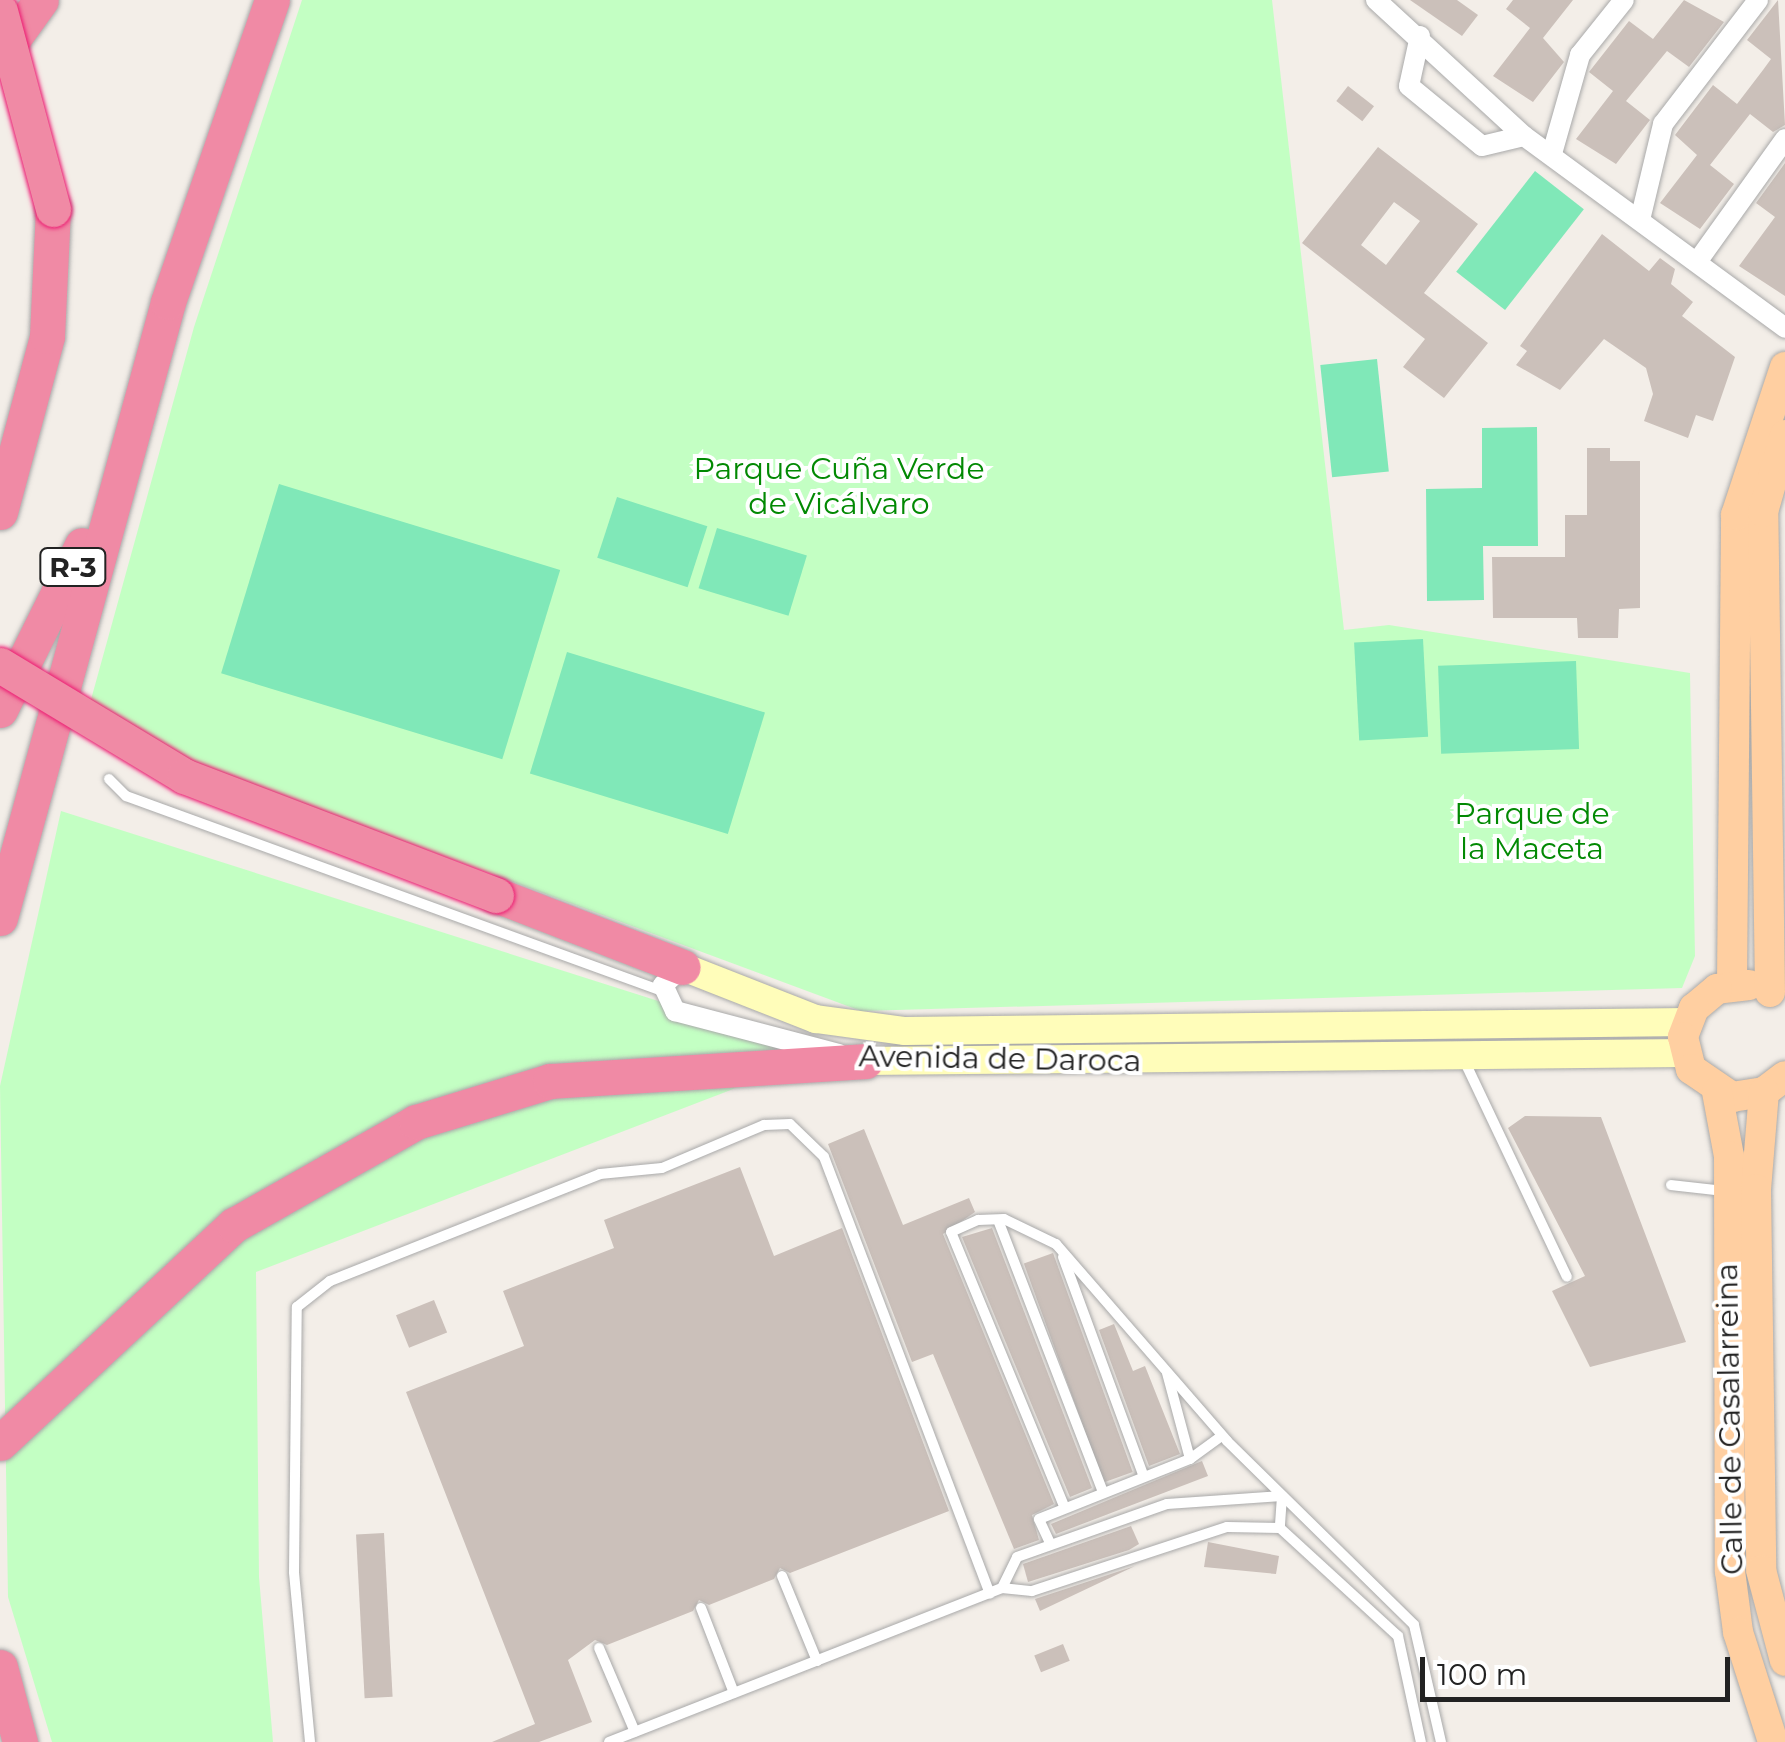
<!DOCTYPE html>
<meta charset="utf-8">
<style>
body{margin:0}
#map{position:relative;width:1785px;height:1742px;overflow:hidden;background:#f3eee8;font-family:Montserrat,sans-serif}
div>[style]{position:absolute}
.park>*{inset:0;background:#c3ffc3}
.pitch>*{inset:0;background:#80e8b8;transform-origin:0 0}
.building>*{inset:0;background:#cbc0ba;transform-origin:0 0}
.roads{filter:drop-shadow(0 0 2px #a9a9a9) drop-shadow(0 0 2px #a9a9a9)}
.service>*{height:10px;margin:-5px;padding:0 5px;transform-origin:5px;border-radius:5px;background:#fff}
.minor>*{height:20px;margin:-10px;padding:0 10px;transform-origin:10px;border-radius:10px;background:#fff}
.secondary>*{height:28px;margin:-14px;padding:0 14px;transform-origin:14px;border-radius:14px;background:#fffdba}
.primary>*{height:30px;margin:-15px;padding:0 15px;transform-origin:15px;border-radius:15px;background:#ffcfa1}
.motorway>*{height:35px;margin:-17.5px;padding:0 17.5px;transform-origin:17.5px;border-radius:17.5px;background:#f08aa5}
.bridges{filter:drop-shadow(0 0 2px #ec1a72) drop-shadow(0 0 2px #ec1a72)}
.motorway-bridge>*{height:35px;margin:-17.5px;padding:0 17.5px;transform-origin:17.5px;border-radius:17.5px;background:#f08aa5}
span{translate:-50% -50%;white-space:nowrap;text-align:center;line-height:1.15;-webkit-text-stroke:8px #fff;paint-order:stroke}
.shield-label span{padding:2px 8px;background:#fff;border:2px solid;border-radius:8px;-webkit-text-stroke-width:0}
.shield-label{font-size:28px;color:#222;font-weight:700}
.park-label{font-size:30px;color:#028903}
.street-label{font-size:30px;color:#222}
.scale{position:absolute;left:1420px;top:1657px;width:310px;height:45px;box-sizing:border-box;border:5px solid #222;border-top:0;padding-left:12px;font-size:30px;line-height:35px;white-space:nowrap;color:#222;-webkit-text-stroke:8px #fff;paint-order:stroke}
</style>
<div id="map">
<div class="park">
<i style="clip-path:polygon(302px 0,1272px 0,1344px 630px,1389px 625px,1690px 673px,1695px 956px,1682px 988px,861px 1011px,139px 743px,87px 714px,194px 327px)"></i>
<i style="clip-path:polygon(61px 811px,825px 1054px,256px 1272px,259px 1577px,273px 1742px,52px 1742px,8px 1597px,0 1086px)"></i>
</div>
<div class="pitch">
<i style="left:1535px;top:171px;width:62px;height:128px;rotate:38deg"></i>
<i style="left:1377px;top:359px;width:113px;height:57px;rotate:84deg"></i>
<i style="clip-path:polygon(1537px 427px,1538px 546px,1483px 546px,1484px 600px,1427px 601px,1426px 489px,1482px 488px,1482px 428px)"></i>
<i style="left:279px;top:484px;width:294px;height:198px;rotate:17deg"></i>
<i style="left:617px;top:497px;width:95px;height:64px;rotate:18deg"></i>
<i style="left:717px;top:528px;width:94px;height:63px;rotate:17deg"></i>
<i style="left:1423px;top:639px;width:98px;height:69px;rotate:87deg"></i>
<i style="left:567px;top:652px;width:207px;height:127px;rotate:17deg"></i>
<i style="left:1576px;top:661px;width:88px;height:138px;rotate:88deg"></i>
</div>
<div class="building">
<i style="clip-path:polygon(1410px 0,1457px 0,1478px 15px,1462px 36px)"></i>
<i style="clip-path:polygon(1513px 0,1573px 0,1543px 38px,1564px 62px,1533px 102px,1493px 76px,1530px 28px,1506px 9px)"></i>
<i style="clip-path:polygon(1684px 0,1724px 22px,1689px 67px,1667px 51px,1626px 101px,1650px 120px,1616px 164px,1576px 139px,1613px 91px,1589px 72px,1629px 21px,1653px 39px)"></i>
<i style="clip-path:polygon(1778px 0,1785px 125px,1773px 132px,1750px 114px,1710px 165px,1734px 184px,1700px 229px,1660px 203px,1697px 155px,1675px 135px,1713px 85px,1737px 104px,1763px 70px,1771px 59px,1747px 40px)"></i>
<i style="left:1348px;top:86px;width:33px;height:19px;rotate:38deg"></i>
<i style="clip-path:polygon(evenodd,1378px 147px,1478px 224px,1424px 293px,1488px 343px,1444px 398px,1403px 367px,1425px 339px,1302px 243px,1378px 147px,1394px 202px,1420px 221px,1386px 265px,1361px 245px,1394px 202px)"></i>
<i style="clip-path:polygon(1785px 163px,1785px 296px,1739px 266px,1775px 217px,1756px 203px)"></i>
<i style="clip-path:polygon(1602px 234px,1649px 271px,1660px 258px,1675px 269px,1671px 284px,1693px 302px,1682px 316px,1735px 357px,1713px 421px,1696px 415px,1688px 438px,1644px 421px,1653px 394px,1646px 368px,1604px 339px,1560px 390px,1516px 365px,1527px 351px,1520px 346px)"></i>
<i style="clip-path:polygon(1587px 448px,1610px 448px,1610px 461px,1640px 461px,1640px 608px,1619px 609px,1618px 638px,1578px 638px,1577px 618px,1493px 618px,1492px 557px,1565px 557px,1565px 515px,1587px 515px)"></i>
<i style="clip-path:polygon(1525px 1116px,1601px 1117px,1686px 1342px,1590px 1367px,1552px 1291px,1585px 1276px,1508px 1128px)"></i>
<i style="clip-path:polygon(864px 1129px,903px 1225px,969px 1198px,975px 1212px,943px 1234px,1054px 1504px,1032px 1515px,1039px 1540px,1014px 1549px,933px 1354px,912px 1362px,828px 1144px)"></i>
<i style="clip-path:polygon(740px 1167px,774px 1256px,842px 1228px,949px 1511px,790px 1573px,780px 1568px,774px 1579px,709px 1605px,699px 1600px,693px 1611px,607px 1645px,595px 1640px,568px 1660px,592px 1722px,539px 1742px,492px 1742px,535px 1724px,406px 1392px,524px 1346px,503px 1291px,614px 1248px,604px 1220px)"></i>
<i style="clip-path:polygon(992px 1228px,1092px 1488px,1070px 1497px,962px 1237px)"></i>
<i style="left:1053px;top:1253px;width:233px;height:31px;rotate:70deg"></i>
<i style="left:434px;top:1300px;width:35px;height:41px;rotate:68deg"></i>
<i style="clip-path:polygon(1114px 1324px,1133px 1371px,1145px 1366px,1180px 1454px,1149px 1466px,1099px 1330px)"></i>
<i style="clip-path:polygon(1202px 1461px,1208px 1476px,1056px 1534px,1051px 1524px)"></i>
<i style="clip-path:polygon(1131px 1526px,1139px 1544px,1129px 1550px,1028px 1582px,1023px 1564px)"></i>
<i style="left:384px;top:1533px;width:164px;height:28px;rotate:87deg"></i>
<i style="clip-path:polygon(1208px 1542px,1279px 1556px,1276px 1574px,1204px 1567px)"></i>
<i style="clip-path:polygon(1135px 1566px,1040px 1611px,1035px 1599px)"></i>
<i style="left:1063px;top:1644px;width:18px;height:31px;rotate:68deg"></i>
</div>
<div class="roads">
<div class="service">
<i style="left:109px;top:779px;width:24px;rotate:45deg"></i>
<i style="left:126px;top:796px;width:570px;rotate:19.99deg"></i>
<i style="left:1463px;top:1058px;width:242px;rotate:64.6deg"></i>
<i style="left:1671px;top:1185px;width:53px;rotate:6.5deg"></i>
<i style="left:998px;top:1220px;width:292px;rotate:68.9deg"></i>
<i style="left:1063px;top:1257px;width:234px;rotate:69.8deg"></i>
<i style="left:1167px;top:1373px;width:89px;rotate:75deg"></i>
<i style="left:1064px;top:1506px;width:296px;rotate:-112.4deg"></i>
<i style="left:951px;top:1232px;width:30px;rotate:-24deg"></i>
<i style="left:978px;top:1220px;width:26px;rotate:-2deg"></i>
<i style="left:1004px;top:1219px;width:58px;rotate:25.7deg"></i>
<i style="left:1056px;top:1244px;width:261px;rotate:49deg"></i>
<i style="left:1227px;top:1441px;width:262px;rotate:44.5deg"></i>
<i style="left:1414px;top:1625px;width:120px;rotate:77deg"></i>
<i style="left:1050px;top:1543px;width:26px;rotate:-115deg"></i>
<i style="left:1039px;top:1519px;width:162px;rotate:-21.7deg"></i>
<i style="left:1190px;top:1459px;width:39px;rotate:-36deg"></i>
<i style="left:782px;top:1576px;width:92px;rotate:67.6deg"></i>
<i style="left:1002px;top:1588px;width:34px;rotate:-64deg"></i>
<i style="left:1017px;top:1557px;width:159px;rotate:-19.5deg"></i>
<i style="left:1167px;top:1504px;width:115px;rotate:-4deg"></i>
<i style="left:1282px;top:1496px;width:32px;rotate:94deg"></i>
<i style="left:701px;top:1608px;width:91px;rotate:68.8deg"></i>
<i style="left:599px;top:1648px;width:91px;rotate:66.8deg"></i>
<i style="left:310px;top:1742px;width:171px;rotate:-95.4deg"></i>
<i style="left:294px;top:1572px;width:265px;rotate:-89.4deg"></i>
<i style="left:297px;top:1307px;width:42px;rotate:-38.2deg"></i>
<i style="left:330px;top:1281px;width:290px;rotate:-21.6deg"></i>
<i style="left:600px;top:1174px;width:62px;rotate:-5.5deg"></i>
<i style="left:662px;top:1168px;width:111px;rotate:-22.9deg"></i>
<i style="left:764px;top:1125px;width:26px;rotate:-2deg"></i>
<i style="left:790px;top:1124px;width:47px;rotate:44.1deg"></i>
<i style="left:824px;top:1157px;width:467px;rotate:69.2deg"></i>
<i style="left:609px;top:1742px;width:422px;rotate:-21.4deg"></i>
<i style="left:1002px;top:1588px;width:30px;rotate:6deg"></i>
<i style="left:1032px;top:1591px;width:205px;rotate:-18.2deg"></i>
<i style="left:1227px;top:1527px;width:53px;rotate:1.1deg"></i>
<i style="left:1280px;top:1528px;width:160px;rotate:42.5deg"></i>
<i style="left:1398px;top:1636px;width:108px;rotate:77.8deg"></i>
</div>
<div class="minor">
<i style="left:1376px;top:0;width:201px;rotate:42.6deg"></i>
<i style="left:1524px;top:136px;width:324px;rotate:36.3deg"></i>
<i style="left:1420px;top:36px;width:51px;rotate:102.4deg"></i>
<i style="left:1409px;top:86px;width:94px;rotate:39.4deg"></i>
<i style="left:1482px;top:146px;width:43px;rotate:-13.4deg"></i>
<i style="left:1553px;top:150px;width:99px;rotate:-74.1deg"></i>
<i style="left:1580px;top:55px;width:70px;rotate:-51.3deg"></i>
<i style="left:1640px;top:220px;width:99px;rotate:-76.5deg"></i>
<i style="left:1663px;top:124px;width:156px;rotate:-52.5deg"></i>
<i style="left:1697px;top:262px;width:151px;rotate:-54.4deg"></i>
<i style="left:683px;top:967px;width:27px;rotate:138deg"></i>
<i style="left:663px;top:985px;width:29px;rotate:65deg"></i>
<i style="left:675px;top:1011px;width:170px;rotate:14.7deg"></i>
</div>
<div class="secondary">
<i style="left:683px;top:967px;width:143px;rotate:21.4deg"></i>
<i style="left:816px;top:1019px;width:90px;rotate:7.7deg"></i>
<i style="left:905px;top:1031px;width:782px;rotate:-0.66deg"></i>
<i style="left:865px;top:1061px;width:820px;rotate:-0.56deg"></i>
</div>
<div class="primary">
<i style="left:1732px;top:984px;width:469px;rotate:-89.5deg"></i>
<i style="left:1736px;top:515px;width:156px;rotate:-71.7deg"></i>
<i style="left:1749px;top:985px;width:32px;rotate:173deg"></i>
<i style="left:1717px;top:989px;width:30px;rotate:140deg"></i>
<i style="left:1694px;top:1008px;width:31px;rotate:111deg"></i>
<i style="left:1683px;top:1037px;width:33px;rotate:76deg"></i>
<i style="left:1691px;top:1069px;width:50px;rotate:34.3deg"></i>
<i style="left:1732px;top:1097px;width:32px;rotate:-9deg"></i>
<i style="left:1764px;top:1092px;width:26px;rotate:-37deg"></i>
<i style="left:1770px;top:992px;width:480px;rotate:-90.8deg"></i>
<i style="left:1763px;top:512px;width:80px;rotate:-74.1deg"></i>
<i style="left:1717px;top:1092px;width:65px;rotate:79.4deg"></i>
<i style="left:1729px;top:1156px;width:415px;rotate:89.9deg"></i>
<i style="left:1730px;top:1571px;width:62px;rotate:82.5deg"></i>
<i style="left:1738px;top:1632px;width:115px;rotate:72.3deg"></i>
<i style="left:1764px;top:1092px;width:97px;rotate:94.7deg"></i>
<i style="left:1756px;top:1189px;width:381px;rotate:89.2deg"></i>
<i style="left:1761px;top:1570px;width:94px;rotate:75.2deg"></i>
</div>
<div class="motorway">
<i style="left:0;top:57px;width:70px;rotate:-54.3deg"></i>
<i style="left:0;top:512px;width:182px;rotate:-75deg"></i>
<i style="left:47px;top:336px;width:127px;rotate:-87.3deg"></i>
<i style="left:0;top:710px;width:184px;rotate:-63.6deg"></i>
<i style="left:496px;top:895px;width:200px;rotate:21.1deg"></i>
<i style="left:0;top:918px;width:638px;rotate:-74.74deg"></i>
<i style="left:168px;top:302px;width:319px;rotate:-71deg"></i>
<i style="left:0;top:1443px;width:320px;rotate:-43deg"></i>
<i style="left:234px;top:1225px;width:209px;rotate:-29.5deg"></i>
<i style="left:416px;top:1122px;width:140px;rotate:-17deg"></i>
<i style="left:550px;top:1081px;width:316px;rotate:-3.6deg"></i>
<i style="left:0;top:1667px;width:78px;rotate:75.1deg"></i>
</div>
</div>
<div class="bridges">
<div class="motorway-bridge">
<i style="left:0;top:11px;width:205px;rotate:75deg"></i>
<i style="left:0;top:665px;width:215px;rotate:31.1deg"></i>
<i style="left:184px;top:776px;width:334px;rotate:20.9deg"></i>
</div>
</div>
<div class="shield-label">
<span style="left:73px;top:567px">R-3</span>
</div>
<div class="park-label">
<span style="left:839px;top:486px">Parque Cuña Verde<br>de Vicálvaro</span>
<span style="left:1532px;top:831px">Parque de<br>la Maceta</span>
</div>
<div class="street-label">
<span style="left:1000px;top:1059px;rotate:1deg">Avenida de Daroca</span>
<span style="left:1730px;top:1419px;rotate:-91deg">Calle de Casalarreina</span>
</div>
<div class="scale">100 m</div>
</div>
